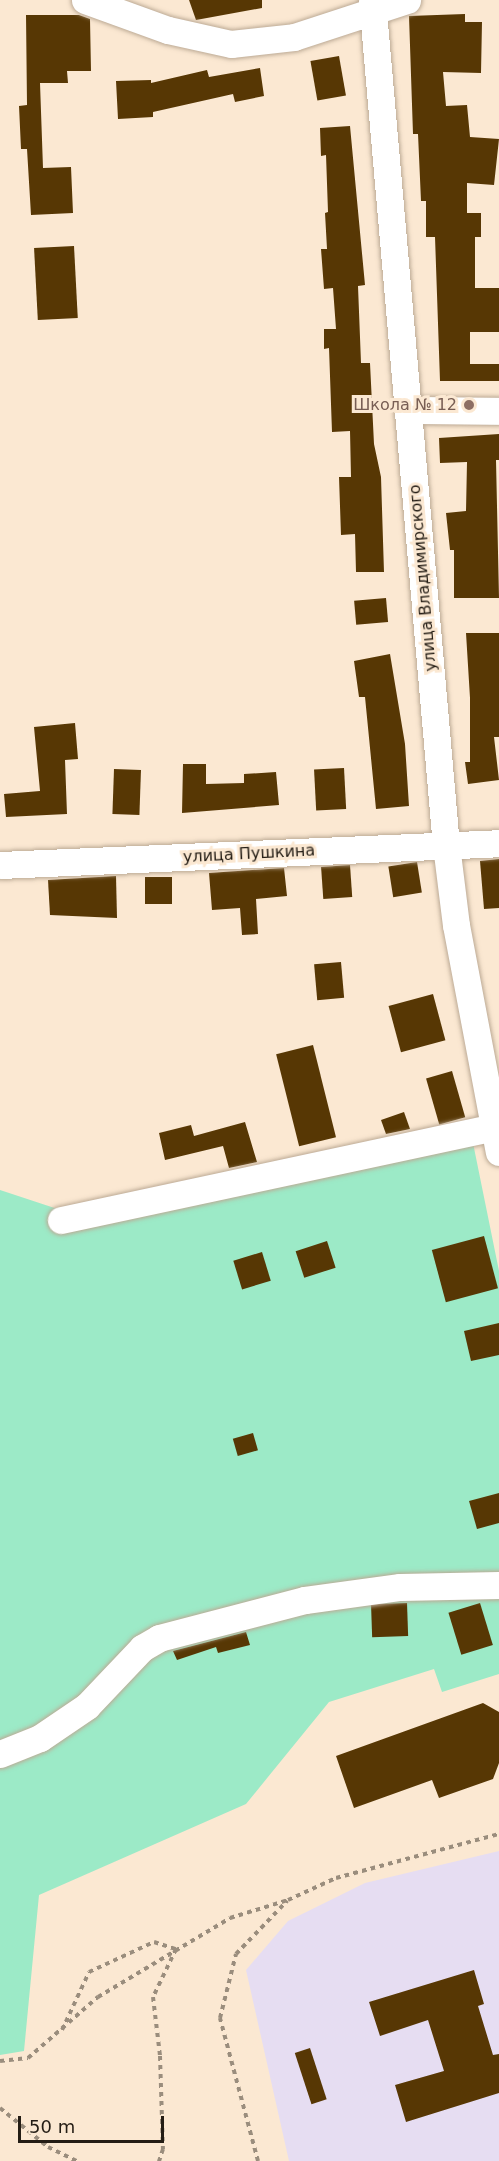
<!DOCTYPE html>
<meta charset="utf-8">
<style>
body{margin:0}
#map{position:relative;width:499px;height:2161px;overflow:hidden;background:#fbe8d2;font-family:"DejaVu Sans",sans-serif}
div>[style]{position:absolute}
.education>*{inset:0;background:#e6ddf2}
.green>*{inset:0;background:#9ceac7}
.building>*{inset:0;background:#573704;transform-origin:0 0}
.path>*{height:4px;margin-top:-2px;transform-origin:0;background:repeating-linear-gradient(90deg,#9a8d7d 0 4.5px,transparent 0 9px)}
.roads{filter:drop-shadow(0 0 2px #bcaa95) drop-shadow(0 0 2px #bcaa95)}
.minor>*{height:27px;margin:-13.5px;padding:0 13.5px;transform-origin:13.5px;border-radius:13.5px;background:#fff}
.dots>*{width:16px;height:16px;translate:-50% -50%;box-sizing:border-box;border:3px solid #fbe8d2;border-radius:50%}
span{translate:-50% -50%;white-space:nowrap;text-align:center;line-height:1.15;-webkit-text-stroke:6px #fbe8d2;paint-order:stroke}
.education-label{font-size:16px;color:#785e54}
.right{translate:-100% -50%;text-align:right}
.street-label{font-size:16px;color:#241d15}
.scale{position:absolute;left:18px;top:2116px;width:146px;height:27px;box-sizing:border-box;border:3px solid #241d15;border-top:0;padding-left:8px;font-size:18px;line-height:21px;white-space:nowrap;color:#241d15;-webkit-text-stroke:4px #fbe8d2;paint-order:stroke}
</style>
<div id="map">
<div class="education">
<i style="clip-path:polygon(499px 1851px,499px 2161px,289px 2161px,246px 1970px,288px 1921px,365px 1883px)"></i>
</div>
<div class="green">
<i style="clip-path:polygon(473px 1143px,499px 1271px,499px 1674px,442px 1692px,434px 1669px,329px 1702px,246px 1804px,39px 1895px,24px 2051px,0 2055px,0 1190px,103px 1224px)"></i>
</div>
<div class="building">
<i style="clip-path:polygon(189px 0,262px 0,262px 8px,196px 20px)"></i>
<i style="clip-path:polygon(465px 14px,465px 22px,482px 22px,481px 73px,443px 72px,446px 106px,467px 105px,470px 137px,499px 139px,494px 185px,467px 183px,467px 213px,481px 213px,481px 237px,475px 237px,475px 288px,499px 288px,499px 332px,470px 332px,470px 364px,499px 364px,499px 381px,440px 381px,435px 237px,426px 237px,426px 201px,421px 201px,418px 134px,413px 134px,409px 16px)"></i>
<i style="clip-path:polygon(26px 15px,79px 15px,90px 19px,91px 71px,67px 71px,68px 83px,40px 83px,43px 168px,71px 167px,73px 213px,31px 215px,27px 149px,21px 149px,19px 106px,27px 105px)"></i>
<i style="left:339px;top:56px;width:40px;height:29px;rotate:80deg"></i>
<i style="clip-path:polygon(260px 68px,264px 96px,235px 102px,233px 94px,153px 112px,153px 117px,118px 119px,116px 81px,151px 80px,151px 83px,207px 70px,209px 77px)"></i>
<i style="clip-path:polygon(350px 126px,365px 285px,358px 286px,361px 363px,370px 363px,374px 444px,381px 477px,384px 572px,356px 572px,355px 534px,341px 535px,339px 477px,351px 477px,350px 431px,332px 432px,329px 348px,324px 349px,324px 329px,336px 329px,333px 288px,324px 289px,321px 249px,327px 249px,325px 213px,328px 212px,326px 155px,321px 156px,320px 128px)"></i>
<i style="left:74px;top:246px;width:72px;height:40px;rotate:87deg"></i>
<i style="clip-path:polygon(499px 434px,499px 460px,496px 460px,499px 598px,454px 598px,454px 550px,450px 550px,446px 513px,466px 511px,467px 462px,440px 463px,439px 438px)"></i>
<i style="left:386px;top:598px;width:24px;height:32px;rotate:85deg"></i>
<i style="clip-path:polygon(466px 633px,499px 633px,499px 737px,494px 737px,499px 780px,468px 784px,465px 762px,470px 762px,470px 698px)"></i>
<i style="clip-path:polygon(390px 654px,405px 744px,409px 806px,376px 809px,365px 697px,359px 697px,354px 661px)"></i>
<i style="clip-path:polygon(75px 723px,78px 759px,65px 760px,67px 814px,6px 817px,4px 794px,40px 791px,34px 727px)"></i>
<i style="clip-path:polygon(183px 764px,206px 764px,206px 784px,244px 783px,244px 774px,276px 772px,279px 805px,182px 813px)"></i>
<i style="left:344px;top:768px;width:41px;height:30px;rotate:87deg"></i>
<i style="left:114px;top:769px;width:27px;height:45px;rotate:2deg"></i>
<i style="clip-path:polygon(499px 859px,499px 908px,484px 909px,480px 861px)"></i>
<i style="left:417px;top:862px;width:31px;height:29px;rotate:81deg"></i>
<i style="left:350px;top:865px;width:32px;height:29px;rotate:86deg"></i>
<i style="clip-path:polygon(284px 868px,287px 896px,256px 899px,258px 934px,242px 935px,240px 908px,212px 910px,209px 873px)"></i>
<i style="clip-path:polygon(116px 876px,117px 918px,50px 915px,48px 880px)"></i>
<i style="left:145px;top:877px;width:27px;height:27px"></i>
<i style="left:341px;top:962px;width:36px;height:27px;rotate:85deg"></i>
<i style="left:433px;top:994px;width:48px;height:46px;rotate:75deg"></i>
<i style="left:313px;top:1045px;width:95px;height:38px;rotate:76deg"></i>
<i style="left:452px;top:1071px;width:48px;height:27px;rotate:74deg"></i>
<i style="clip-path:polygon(404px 1112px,410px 1129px,386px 1134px,381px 1120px)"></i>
<i style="clip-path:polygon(245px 1122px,257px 1162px,229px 1168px,223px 1146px,165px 1160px,159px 1133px,191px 1125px,194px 1136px)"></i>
<i style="left:484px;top:1236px;width:54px;height:54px;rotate:75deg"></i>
<i style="left:327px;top:1241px;width:28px;height:33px;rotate:72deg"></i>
<i style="left:262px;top:1252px;width:30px;height:30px;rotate:73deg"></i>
<i style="clip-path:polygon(499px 1323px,499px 1355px,471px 1361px,464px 1331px)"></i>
<i style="left:253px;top:1433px;width:18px;height:21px;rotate:74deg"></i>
<i style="clip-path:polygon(499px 1493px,499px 1523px,477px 1529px,469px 1501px)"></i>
<i style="left:407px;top:1603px;width:33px;height:36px;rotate:88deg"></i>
<i style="left:480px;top:1603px;width:44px;height:33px;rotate:73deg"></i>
<i style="clip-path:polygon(246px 1632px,250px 1645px,218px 1653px,216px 1647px,177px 1660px,173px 1651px)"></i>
<i style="clip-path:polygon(483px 1703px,499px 1712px,499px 1763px,493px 1779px,439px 1798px,432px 1780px,354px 1808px,336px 1756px)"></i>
<i style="clip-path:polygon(474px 1970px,484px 2004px,478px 2006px,493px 2055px,499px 2054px,499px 2093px,406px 2122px,395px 2085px,444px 2071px,428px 2020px,380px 2036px,369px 2002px)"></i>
<i style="left:310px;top:2048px;width:54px;height:16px;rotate:72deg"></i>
</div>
<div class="path">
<i style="left:62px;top:2030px;width:64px;rotate:-65deg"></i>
<i style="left:89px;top:1972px;width:72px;rotate:-24.8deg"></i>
<i style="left:154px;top:1942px;width:23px;rotate:18deg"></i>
<i style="left:176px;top:1949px;width:53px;rotate:115.6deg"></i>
<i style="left:153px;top:1997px;width:59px;rotate:83.2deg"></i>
<i style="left:160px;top:2056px;width:93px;rotate:88.2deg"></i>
<i style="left:163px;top:2149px;width:13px;rotate:108deg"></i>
<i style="left:0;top:2061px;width:28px;rotate:-6deg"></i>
<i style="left:28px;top:2058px;width:93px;rotate:-41.1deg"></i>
<i style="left:98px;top:1997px;width:154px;rotate:-30.9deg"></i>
<i style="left:230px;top:1918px;width:61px;rotate:-17.2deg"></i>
<i style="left:288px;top:1900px;width:53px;rotate:-24.6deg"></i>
<i style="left:336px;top:1878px;width:169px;rotate:-15.1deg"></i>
<i style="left:0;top:2108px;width:62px;rotate:39.1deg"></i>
<i style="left:48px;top:2147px;width:32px;rotate:26deg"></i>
<i style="left:258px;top:2161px;width:148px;rotate:-104.9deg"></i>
<i style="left:220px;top:2018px;width:66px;rotate:-76deg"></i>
<i style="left:236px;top:1954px;width:74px;rotate:-46.1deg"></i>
</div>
<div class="roads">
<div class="minor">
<i style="left:85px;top:0;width:88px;rotate:19.9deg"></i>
<i style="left:168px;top:30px;width:65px;rotate:12.5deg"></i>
<i style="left:231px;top:44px;width:63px;rotate:-6.3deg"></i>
<i style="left:294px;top:37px;width:119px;rotate:-18.1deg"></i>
<i style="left:372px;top:0;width:848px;rotate:85deg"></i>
<i style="left:446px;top:845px;width:81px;rotate:82.9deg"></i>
<i style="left:456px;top:925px;width:231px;rotate:79.3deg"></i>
<i style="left:408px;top:410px;width:91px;rotate:0.6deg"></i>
<i style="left:0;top:865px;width:499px;rotate:-2.5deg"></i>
<i style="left:61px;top:1220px;width:442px;rotate:-12.1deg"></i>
<i style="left:0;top:1754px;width:43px;rotate:-21.8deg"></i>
<i style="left:40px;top:1738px;width:57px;rotate:-34.2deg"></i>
<i style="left:87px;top:1706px;width:80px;rotate:-46.5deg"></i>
<i style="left:142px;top:1648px;width:20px;rotate:-30deg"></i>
<i style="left:159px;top:1638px;width:151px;rotate:-14.6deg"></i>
<i style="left:305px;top:1600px;width:96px;rotate:-7.8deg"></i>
<i style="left:400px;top:1587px;width:99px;rotate:-1.2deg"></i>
</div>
</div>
<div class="dots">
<i style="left:469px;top:405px;background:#8d6e63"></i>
</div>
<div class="education-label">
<span class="right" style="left:457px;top:405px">Школа № 12</span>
</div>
<div class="street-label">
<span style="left:423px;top:578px;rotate:-95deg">улица Владимирского</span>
<span style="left:249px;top:854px;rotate:-3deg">улица Пушкина</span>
</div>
<div class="scale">50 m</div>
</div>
